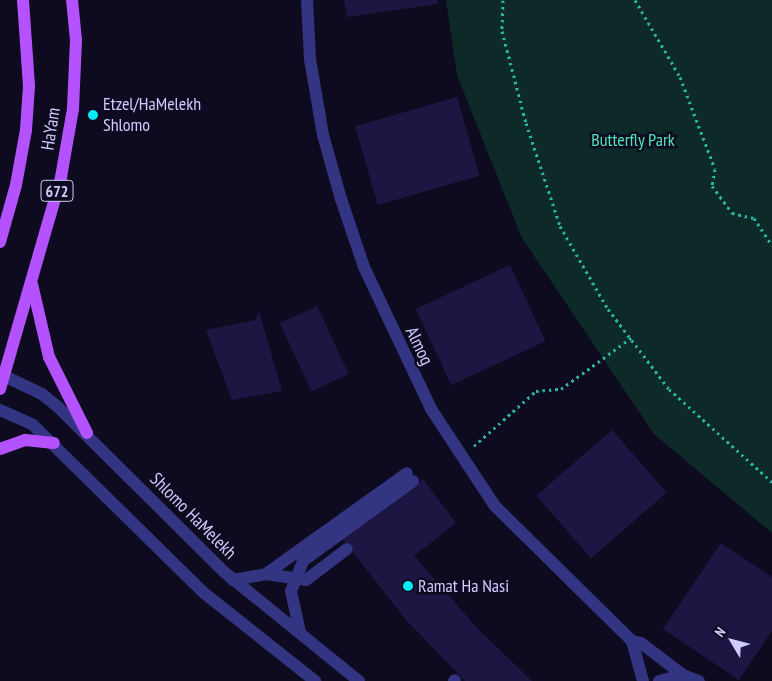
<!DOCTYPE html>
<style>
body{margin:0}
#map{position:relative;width:772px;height:681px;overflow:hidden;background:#0e0b20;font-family:"PT Sans Narrow",sans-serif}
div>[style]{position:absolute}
.green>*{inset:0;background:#0e2a28}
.building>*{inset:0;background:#1d1642;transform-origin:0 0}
.path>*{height:3px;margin-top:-1.5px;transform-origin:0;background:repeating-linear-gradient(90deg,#27b7a6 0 2.5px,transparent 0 6.5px)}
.service>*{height:12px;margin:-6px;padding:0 6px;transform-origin:6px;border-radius:6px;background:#343582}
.minor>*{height:12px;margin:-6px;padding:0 6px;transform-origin:6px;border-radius:6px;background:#343582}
.tertiary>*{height:12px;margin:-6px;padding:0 6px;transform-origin:6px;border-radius:6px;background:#343582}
.primary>*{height:12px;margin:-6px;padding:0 6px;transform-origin:6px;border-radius:6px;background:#b452ff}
.dots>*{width:14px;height:14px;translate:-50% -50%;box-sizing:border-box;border:2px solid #0e0b20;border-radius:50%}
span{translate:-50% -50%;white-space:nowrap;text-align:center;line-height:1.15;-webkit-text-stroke:5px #0e0b20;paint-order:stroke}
.shield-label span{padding:1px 4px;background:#0e0b20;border:1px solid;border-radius:4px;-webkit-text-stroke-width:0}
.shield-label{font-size:16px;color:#cecbff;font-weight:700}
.poi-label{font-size:18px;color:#cecbff}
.left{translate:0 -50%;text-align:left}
.street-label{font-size:18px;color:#cecbff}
.park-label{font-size:18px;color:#51e5b7}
.north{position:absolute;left:707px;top:616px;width:50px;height:50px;-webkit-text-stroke:4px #0e0b20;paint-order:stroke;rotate:307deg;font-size:14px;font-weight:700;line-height:20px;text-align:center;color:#cecbff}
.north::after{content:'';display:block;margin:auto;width:18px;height:22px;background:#cecbff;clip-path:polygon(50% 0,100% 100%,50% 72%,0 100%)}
</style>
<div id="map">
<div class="green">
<i style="clip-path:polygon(446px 0,772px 0,772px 533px,654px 434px,522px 238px,457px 75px)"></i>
</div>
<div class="building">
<i style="clip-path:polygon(344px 0,437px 0,438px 4px,347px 17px)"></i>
<i style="left:457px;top:97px;width:82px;height:106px;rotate:74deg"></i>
<i style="left:510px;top:265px;width:84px;height:104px;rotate:65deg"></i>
<i style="left:317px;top:306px;width:75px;height:41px;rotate:65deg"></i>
<i style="clip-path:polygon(259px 311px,282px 391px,232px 400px,206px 330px,255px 320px)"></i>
<i style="left:612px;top:430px;width:83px;height:100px;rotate:49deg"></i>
<i style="clip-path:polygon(423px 479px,456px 523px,414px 556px,479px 630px,532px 681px,465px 681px,407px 621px,341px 537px)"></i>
<i style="clip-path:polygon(721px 543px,772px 577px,772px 631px,739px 680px,663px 629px)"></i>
</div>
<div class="path">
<i style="left:503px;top:0;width:31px;rotate:92deg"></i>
<i style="left:502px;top:31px;width:95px;rotate:75.4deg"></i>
<i style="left:526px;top:123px;width:108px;rotate:71.7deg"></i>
<i style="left:560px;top:226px;width:96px;rotate:60deg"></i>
<i style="left:608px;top:309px;width:101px;rotate:52.7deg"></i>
<i style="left:669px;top:389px;width:139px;rotate:42.1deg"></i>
<i style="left:635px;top:0;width:89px;rotate:59.7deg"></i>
<i style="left:680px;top:77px;width:98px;rotate:69.2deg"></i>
<i style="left:715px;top:169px;width:17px;rotate:100deg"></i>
<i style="left:712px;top:186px;width:34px;rotate:53deg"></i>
<i style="left:732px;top:213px;width:23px;rotate:13deg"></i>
<i style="left:754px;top:218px;width:33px;rotate:57deg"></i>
<i style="left:474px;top:446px;width:83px;rotate:-41.6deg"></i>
<i style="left:536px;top:391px;width:25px;rotate:-5deg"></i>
<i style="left:561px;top:389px;width:87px;rotate:-36.1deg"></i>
</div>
<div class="service">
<i style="left:266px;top:574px;width:40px;rotate:8.5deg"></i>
<i style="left:306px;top:580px;width:51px;rotate:-37.1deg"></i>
<i style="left:233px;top:580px;width:34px;rotate:-10deg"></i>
<i style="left:266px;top:574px;width:173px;rotate:-35.6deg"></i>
<i style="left:300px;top:632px;width:42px;rotate:-102.4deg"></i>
<i style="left:291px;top:591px;width:32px;rotate:-68deg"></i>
<i style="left:303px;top:561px;width:136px;rotate:-36deg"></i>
<i style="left:454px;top:681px;width:1px;rotate:-45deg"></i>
</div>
<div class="minor">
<i style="left:307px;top:0;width:59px;rotate:87.1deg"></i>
<i style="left:310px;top:59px;width:77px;rotate:80.3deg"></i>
<i style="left:323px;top:135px;width:66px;rotate:74.3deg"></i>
<i style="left:341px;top:199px;width:72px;rotate:71.3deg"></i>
<i style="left:364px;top:267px;width:157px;rotate:64.7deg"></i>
<i style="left:431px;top:409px;width:116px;rotate:56.6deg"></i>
<i style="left:495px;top:506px;width:192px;rotate:44.6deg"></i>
<i style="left:632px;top:641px;width:9px;rotate:13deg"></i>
<i style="left:641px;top:643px;width:53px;rotate:37.3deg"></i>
<i style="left:632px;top:641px;width:41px;rotate:74.6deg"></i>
<i style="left:659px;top:681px;width:25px;rotate:-14deg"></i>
<i style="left:683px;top:675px;width:17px;rotate:21deg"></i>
</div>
<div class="tertiary">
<i style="left:0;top:374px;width:47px;rotate:25.5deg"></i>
<i style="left:42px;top:394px;width:22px;rotate:39deg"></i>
<i style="left:59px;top:408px;width:231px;rotate:44.8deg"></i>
<i style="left:223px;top:571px;width:175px;rotate:39deg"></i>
<i style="left:0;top:410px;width:36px;rotate:24deg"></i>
<i style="left:33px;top:425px;width:240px;rotate:44.5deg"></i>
<i style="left:204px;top:593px;width:142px;rotate:38.4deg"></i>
</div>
<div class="primary">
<i style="left:0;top:242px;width:59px;rotate:-74.3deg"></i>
<i style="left:16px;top:185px;width:56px;rotate:-79.7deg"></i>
<i style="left:26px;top:130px;width:44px;rotate:-86.1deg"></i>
<i style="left:29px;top:86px;width:86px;rotate:-94deg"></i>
<i style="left:32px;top:284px;width:75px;rotate:76.9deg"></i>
<i style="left:49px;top:357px;width:85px;rotate:63.4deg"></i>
<i style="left:0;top:389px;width:221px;rotate:-73.9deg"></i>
<i style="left:61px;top:177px;width:69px;rotate:-80deg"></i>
<i style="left:73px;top:109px;width:69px;rotate:-87.5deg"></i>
<i style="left:76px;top:40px;width:40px;rotate:-95.7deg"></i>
<i style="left:0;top:449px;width:27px;rotate:-20deg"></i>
<i style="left:25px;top:440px;width:29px;rotate:6deg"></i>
</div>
<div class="dots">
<i style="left:93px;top:115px;background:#00ecf6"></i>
<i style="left:408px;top:586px;background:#00ecf6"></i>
</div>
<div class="shield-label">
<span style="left:57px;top:191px">672</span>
</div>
<div class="poi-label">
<span class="left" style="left:103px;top:115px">Etzel/HaMelekh<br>Shlomo</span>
<span class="left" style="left:418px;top:586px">Ramat Ha Nasi</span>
</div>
<div class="street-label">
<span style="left:51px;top:129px;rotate:-81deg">HaYam</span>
<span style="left:419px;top:346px;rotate:64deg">Almog</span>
<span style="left:193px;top:516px;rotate:45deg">Shlomo HaMelekh</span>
</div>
<div class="park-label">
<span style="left:633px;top:140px">Butterfly Park</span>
</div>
<div class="north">N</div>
</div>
